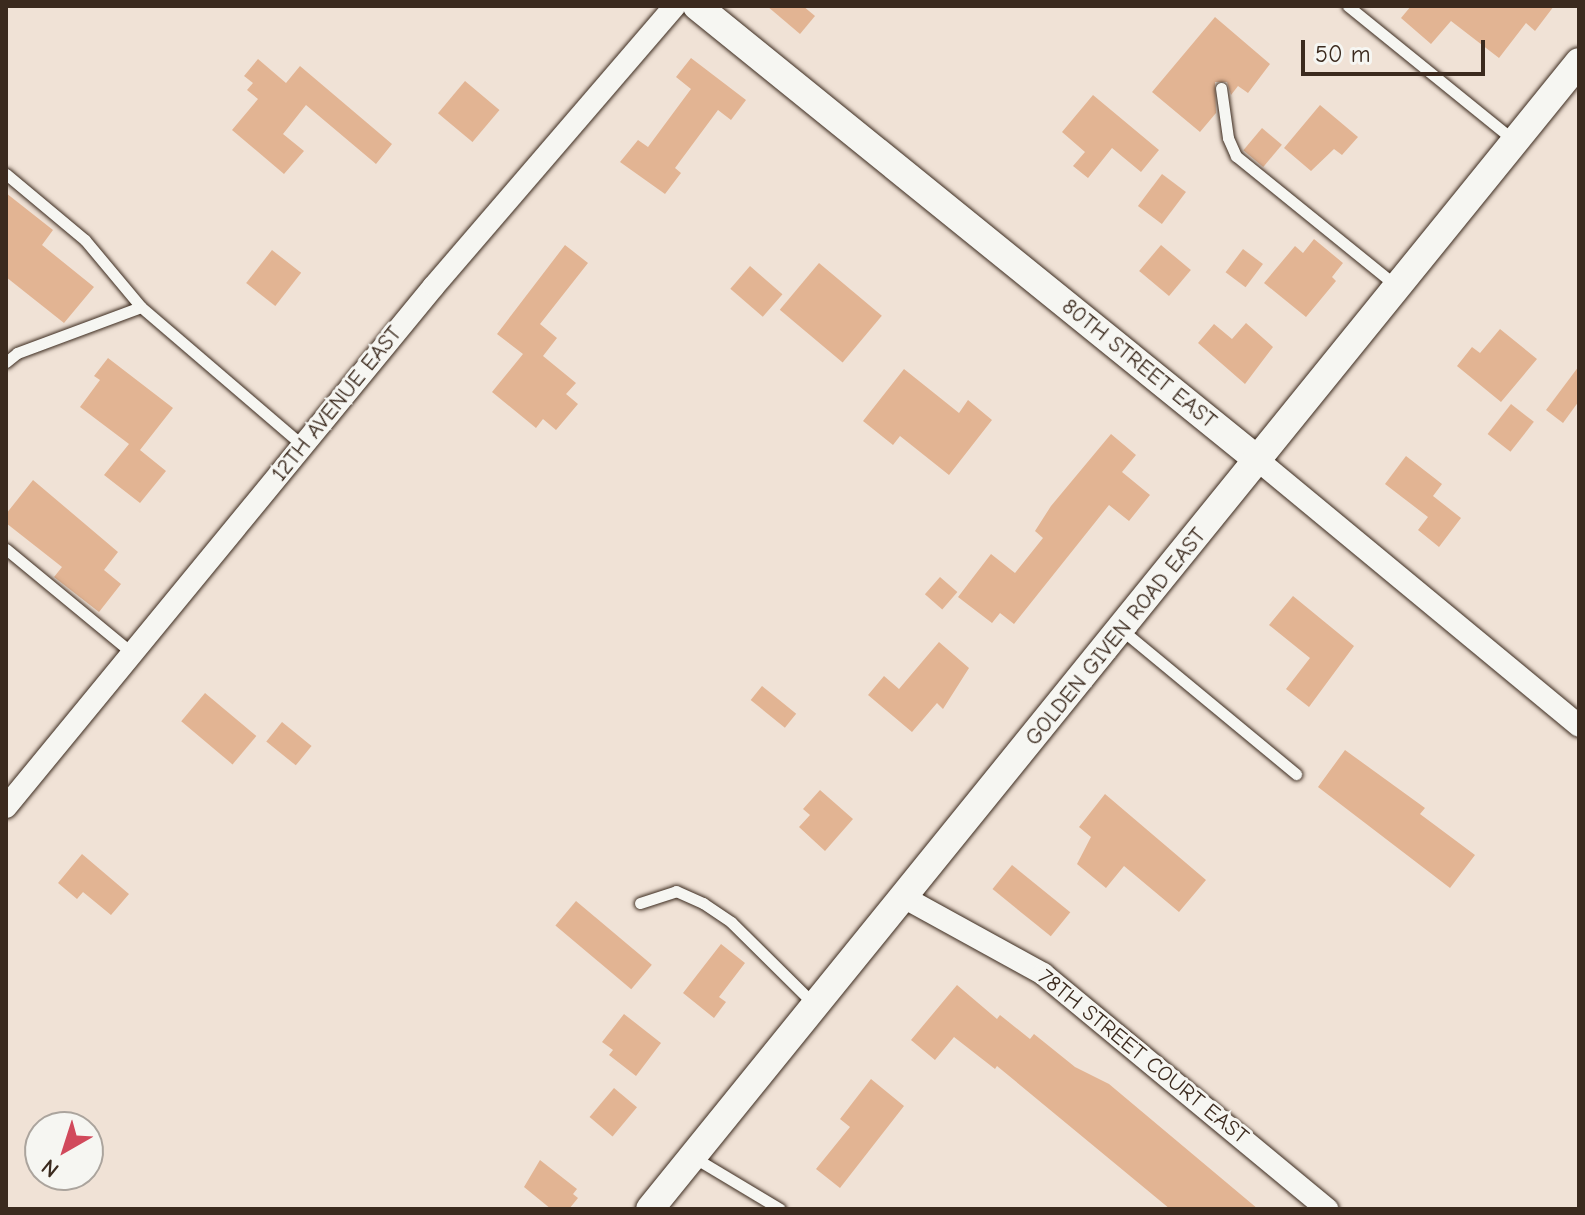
<!DOCTYPE html>
<style>
body{margin:0}
#map{position:relative;width:1585px;height:1215px;overflow:hidden;background:#f0e2d6;font-family:"Comic Neue",sans-serif}
div>[style]{position:absolute}
.building>*{inset:0;background:#e2b493;transform-origin:0 0}
.roads{filter:drop-shadow(0 0 2px #3b2a1e) drop-shadow(0 0 2px #3b2a1e)}
.service>*{height:11px;margin:-5.5px;padding:0 5.5px;transform-origin:5.5px;border-radius:5.5px;background:#f6f6f2}
.minor>*{height:22px;margin:-11px;padding:0 11px;transform-origin:11px;border-radius:11px;background:#f6f6f2}
.tertiary>*{height:28px;margin:-14px;padding:0 14px;transform-origin:14px;border-radius:14px;background:#f6f6f2}
span{translate:-50% -50%;white-space:nowrap;text-align:center;line-height:1.15;-webkit-text-stroke:6px #f6f6f2;paint-order:stroke}
.street-label{font-size:22px;color:#3b2a1e}
.frame{position:absolute;inset:0;border:8px solid #3b2a1e;pointer-events:none}
.north{position:absolute;left:24px;top:1111px;width:80px;height:80px;box-sizing:border-box;background:#f6f6f2;border:2px solid #aba49d;border-radius:50%;rotate:219deg;font-size:22px;font-weight:700;line-height:32px;text-align:center;color:#3b2a1e}
.north::after{content:'';display:block;margin:auto;width:28px;height:36px;background:#d1495b;clip-path:polygon(50% 0,100% 100%,50% 72%,0 100%)}
.scale{position:absolute;left:1301px;top:40px;width:184px;height:36px;box-sizing:border-box;border:4px solid #3b2a1e;border-top:0;padding-left:10px;font-size:24px;line-height:28px;white-space:nowrap;color:#3b2a1e;-webkit-text-stroke:6px #f6f6f2;paint-order:stroke}
</style>
<div id="map">
<div class="building">
<i style="clip-path:polygon(767px 6px,803px 6px,815px 16px,800px 34px)"></i>
<i style="clip-path:polygon(1411px 6px,1554px 6px,1535px 31px,1526px 23px,1499px 58px,1451px 21px,1431px 44px,1401px 18px)"></i>
<i style="clip-path:polygon(1215px 17px,1270px 64px,1248px 93px,1238px 86px,1231px 95px,1227px 82px,1215px 82px,1216px 113px,1200px 132px,1152px 92px)"></i>
<i style="clip-path:polygon(691px 58px,746px 100px,731px 120px,718px 110px,675px 168px,681px 173px,665px 194px,620px 162px,638px 140px,648px 147px,691px 89px,676px 77px)"></i>
<i style="clip-path:polygon(258px 59px,286px 83px,300px 66px,392px 144px,376px 164px,306px 105px,283px 134px,304px 151px,284px 174px,232px 130px,258px 99px,247px 90px,253px 83px,244px 76px)"></i>
<i style="left:465px;top:81px;width:45px;height:42px;rotate:40deg"></i>
<i style="clip-path:polygon(1093px 95px,1159px 150px,1141px 172px,1112px 148px,1088px 178px,1073px 166px,1085px 152px,1062px 132px)"></i>
<i style="clip-path:polygon(1320px 105px,1358px 137px,1342px 155px,1334px 149px,1311px 171px,1284px 148px)"></i>
<i style="left:1262px;top:128px;width:26px;height:29px;rotate:40deg"></i>
<i style="left:1162px;top:174px;width:30px;height:40px;rotate:37deg"></i>
<i style="clip-path:polygon(6px 193px,53px 230px,42px 245px,94px 287px,64px 323px,6px 277px)"></i>
<i style="clip-path:polygon(1314px 239px,1343px 263px,1332px 277px,1336px 281px,1306px 317px,1264px 283px,1295px 246px,1303px 253px)"></i>
<i style="clip-path:polygon(565px 245px,588px 263px,540px 324px,557px 338px,543px 356px,576px 383px,566px 394px,578px 404px,556px 430px,543px 419px,536px 428px,492px 392px,523px 354px,497px 334px)"></i>
<i style="left:1161px;top:245px;width:39px;height:34px;rotate:40deg"></i>
<i style="left:1243px;top:249px;width:25px;height:29px;rotate:37deg"></i>
<i style="left:272px;top:250px;width:37px;height:42px;rotate:38deg"></i>
<i style="left:819px;top:263px;width:82px;height:61px;rotate:40deg"></i>
<i style="left:750px;top:266px;width:43px;height:30px;rotate:41deg"></i>
<i style="clip-path:polygon(1246px 323px,1273px 347px,1245px 384px,1198px 343px,1214px 324px,1232px 339px)"></i>
<i style="clip-path:polygon(1500px 329px,1537px 359px,1501px 402px,1457px 366px,1472px 347px,1480px 353px)"></i>
<i style="clip-path:polygon(108px 358px,173px 408px,140px 450px,166px 471px,140px 503px,104px 475px,129px 444px,80px 407px,100px 380px,94px 376px)"></i>
<i style="clip-path:polygon(1579px 366px,1579px 401px,1563px 423px,1546px 410px)"></i>
<i style="clip-path:polygon(904px 369px,959px 413px,968px 400px,992px 420px,949px 475px,900px 436px,893px 445px,863px 421px)"></i>
<i style="left:1511px;top:404px;width:29px;height:38px;rotate:38deg"></i>
<i style="clip-path:polygon(1111px 434px,1136px 455px,1122px 472px,1150px 495px,1129px 521px,1109px 505px,1014px 624px,1000px 613px,992px 623px,958px 597px,991px 554px,1015px 573px,1043px 538px,1035px 531px,1051px 506px)"></i>
<i style="clip-path:polygon(1406px 456px,1442px 484px,1433px 496px,1461px 518px,1439px 547px,1418px 530px,1428px 517px,1385px 484px)"></i>
<i style="clip-path:polygon(33px 480px,118px 552px,104px 570px,121px 584px,99px 612px,54px 577px,62px 567px,6px 523px,6px 514px)"></i>
<i style="left:940px;top:577px;width:23px;height:23px;rotate:41deg"></i>
<i style="clip-path:polygon(1293px 596px,1354px 646px,1309px 707px,1286px 689px,1310px 658px,1269px 625px)"></i>
<i style="clip-path:polygon(939px 642px,969px 668px,943px 709px,937px 703px,912px 732px,868px 695px,884px 676px,899px 689px)"></i>
<i style="left:762px;top:686px;width:44px;height:18px;rotate:39deg"></i>
<i style="left:205px;top:693px;width:67px;height:37px;rotate:40deg"></i>
<i style="left:282px;top:722px;width:38px;height:25px;rotate:39deg"></i>
<i style="clip-path:polygon(1345px 750px,1425px 808px,1420px 814px,1475px 855px,1450px 888px,1318px 787px)"></i>
<i style="clip-path:polygon(820px 790px,853px 819px,825px 851px,799px 827px,810px 815px,803px 809px)"></i>
<i style="clip-path:polygon(1105px 794px,1206px 880px,1179px 912px,1124px 866px,1106px 888px,1077px 864px,1091px 837px,1079px 827px)"></i>
<i style="clip-path:polygon(82px 854px,129px 894px,111px 915px,83px 892px,77px 899px,58px 883px)"></i>
<i style="left:1012px;top:865px;width:75px;height:31px;rotate:39deg"></i>
<i style="left:576px;top:901px;width:99px;height:32px;rotate:40deg"></i>
<i style="clip-path:polygon(721px 944px,745px 963px,719px 997px,726px 1002px,714px 1018px,683px 993px)"></i>
<i style="clip-path:polygon(957px 985px,997px 1019px,1000px 1015px,1030px 1039px,1034px 1034px,1075px 1067px,1109px 1084px,1258px 1209px,1170px 1209px,997px 1066px,995px 1069px,954px 1037px,935px 1060px,911px 1040px)"></i>
<i style="clip-path:polygon(624px 1014px,661px 1043px,636px 1076px,609px 1055px,613px 1050px,602px 1042px)"></i>
<i style="clip-path:polygon(871px 1079px,904px 1106px,840px 1188px,816px 1169px,850px 1127px,840px 1119px)"></i>
<i style="left:614px;top:1088px;width:30px;height:38px;rotate:40deg"></i>
<i style="clip-path:polygon(540px 1160px,577px 1189px,573px 1194px,578px 1198px,569px 1209px,551px 1209px,524px 1187px)"></i>
</div>
<div class="roads">
<div class="service">
<i style="left:1348px;top:6px;width:215px;rotate:39deg"></i>
<i style="left:1221px;top:88px;width:50px;rotate:82deg"></i>
<i style="left:1228px;top:138px;width:20px;rotate:66deg"></i>
<i style="left:1236px;top:156px;width:208px;rotate:39deg"></i>
<i style="left:6px;top:174px;width:103px;rotate:39.9deg"></i>
<i style="left:85px;top:240px;width:87px;rotate:50.1deg"></i>
<i style="left:6px;top:362px;width:14px;rotate:-39deg"></i>
<i style="left:17px;top:353px;width:132px;rotate:-20.4deg"></i>
<i style="left:141px;top:307px;width:213px;rotate:40.6deg"></i>
<i style="left:6px;top:549px;width:163px;rotate:39.5deg"></i>
<i style="left:1122px;top:630px;width:226px;rotate:39.6deg"></i>
<i style="left:640px;top:903px;width:38px;rotate:-18deg"></i>
<i style="left:676px;top:891px;width:30px;rotate:24deg"></i>
<i style="left:703px;top:903px;width:34px;rotate:34deg"></i>
<i style="left:731px;top:922px;width:118px;rotate:44.7deg"></i>
<i style="left:695px;top:1158px;width:99px;rotate:31deg"></i>
</div>
<div class="minor">
<i style="left:1259px;top:461px;width:415px;rotate:39.6deg"></i>
<i style="left:6px;top:807px;width:674px;rotate:-50.6deg"></i>
<i style="left:434px;top:286px;width:369px;rotate:-49.3deg"></i>
<i style="left:905px;top:898px;width:158px;rotate:28.8deg"></i>
<i style="left:1043px;top:974px;width:369px;rotate:39.6deg"></i>
</div>
<div class="tertiary">
<i style="left:697px;top:6px;width:723px;rotate:38.99deg"></i>
<i style="left:650px;top:1209px;width:1476px;rotate:-50.99deg"></i>
</div>
</div>
<div class="street-label">
<span style="left:1139px;top:364px;rotate:39deg">80TH STREET EAST</span>
<span style="left:337px;top:404px;rotate:-51deg">12TH AVENUE EAST</span>
<span style="left:1116px;top:637px;rotate:-51deg">GOLDEN GIVEN ROAD EAST</span>
<span style="left:1143px;top:1057px;rotate:39deg">78TH STREET COURT EAST</span>
</div>
<div class="frame"></div>
<div class="north">N</div>
<div class="scale">50 m</div>
</div>
